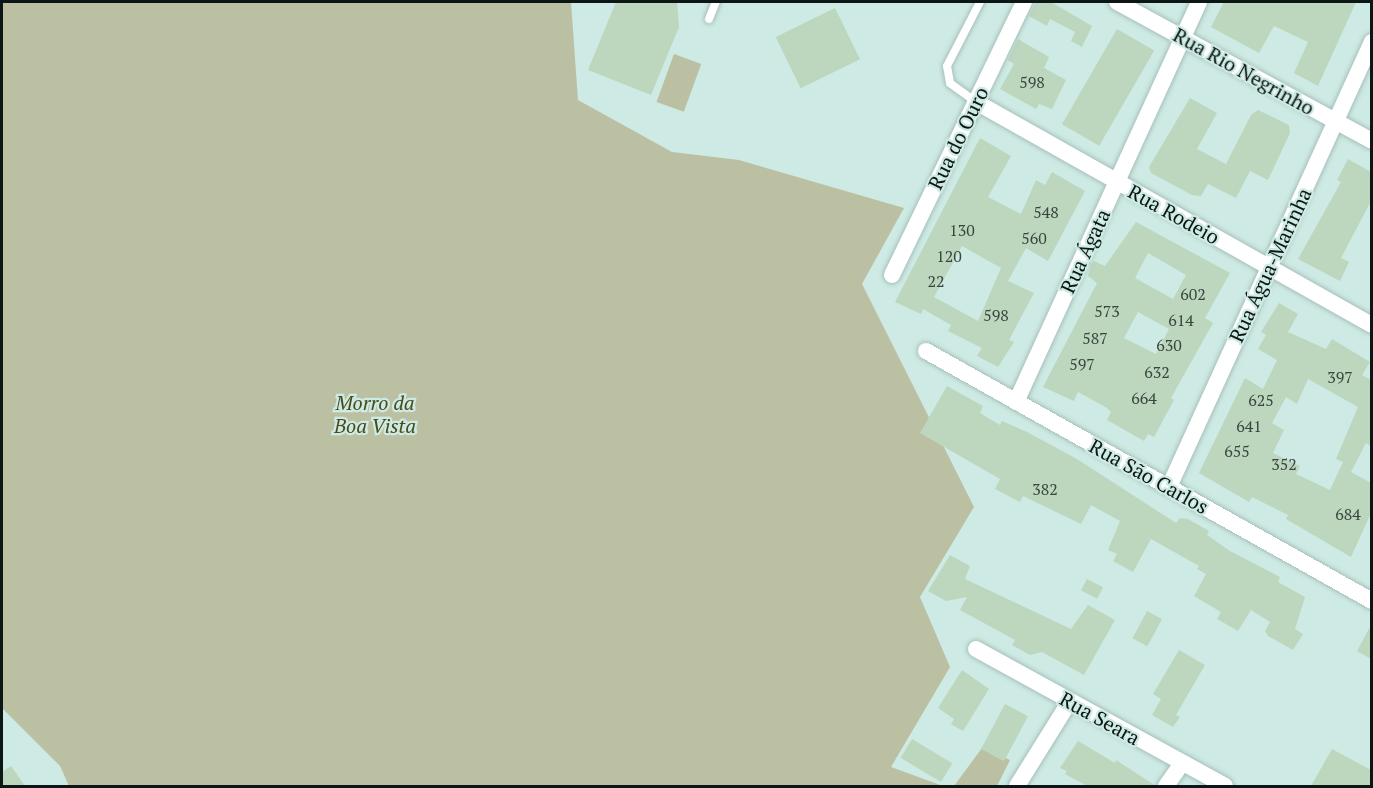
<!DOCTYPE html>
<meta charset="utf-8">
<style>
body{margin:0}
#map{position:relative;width:1373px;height:788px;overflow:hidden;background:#ceeae4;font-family:"PT Serif",serif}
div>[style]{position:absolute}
.green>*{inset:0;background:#bcc0a3;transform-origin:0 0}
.building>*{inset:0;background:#bdd6be;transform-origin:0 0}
.roads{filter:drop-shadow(0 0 2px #a6c0ba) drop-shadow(0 0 2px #a6c0ba)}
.service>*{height:8px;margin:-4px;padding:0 4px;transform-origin:4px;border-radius:4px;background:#fff}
.minor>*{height:16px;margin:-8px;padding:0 8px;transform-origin:8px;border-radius:8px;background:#fff}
span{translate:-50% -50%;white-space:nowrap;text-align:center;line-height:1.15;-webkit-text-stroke:4.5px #ceeae4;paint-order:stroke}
.number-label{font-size:16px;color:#38463e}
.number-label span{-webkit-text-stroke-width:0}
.street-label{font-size:20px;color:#0c1614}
.park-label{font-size:20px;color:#494c1a;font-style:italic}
.frame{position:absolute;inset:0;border:3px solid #0c1614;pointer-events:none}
</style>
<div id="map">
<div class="green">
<i style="clip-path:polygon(2px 2px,571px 2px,578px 100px,672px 152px,739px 160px,904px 208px,862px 284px,974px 507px,920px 597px,950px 667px,891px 767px,943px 786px,69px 786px,60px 766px,2px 708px)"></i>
<i style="left:674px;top:54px;width:29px;height:51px;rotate:20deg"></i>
<i style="clip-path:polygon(982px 748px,1010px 760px,997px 786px,954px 786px)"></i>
</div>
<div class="building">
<i style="clip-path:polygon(616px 2px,677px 2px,679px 27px,651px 95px,588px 70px)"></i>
<i style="clip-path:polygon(1036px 2px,1051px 2px,1092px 26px,1082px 47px,1071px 41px,1075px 32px,1050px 19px,1047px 26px,1029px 16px)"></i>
<i style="clip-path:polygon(1224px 2px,1356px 2px,1318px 86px,1294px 73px,1308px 42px,1274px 26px,1259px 53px,1211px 27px)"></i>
<i style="left:835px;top:8px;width:57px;height:66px;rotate:64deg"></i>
<i style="left:1117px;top:29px;width:43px;height:110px;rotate:30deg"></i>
<i style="clip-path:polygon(1018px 39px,1049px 57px,1044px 68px,1066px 80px,1052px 109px,1039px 104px,1036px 109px,1000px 89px,1014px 64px,1008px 60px)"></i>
<i style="clip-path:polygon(1190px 98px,1217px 113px,1197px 149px,1226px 164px,1251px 115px,1258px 110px,1289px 125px,1290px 133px,1268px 180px,1250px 171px,1236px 198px,1208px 184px,1201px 196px,1192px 195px,1151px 173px,1149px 167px)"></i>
<i style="clip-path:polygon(evenodd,980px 138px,1011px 156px,988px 197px,1021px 214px,1036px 180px,1045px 185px,1052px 172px,1085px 191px,1048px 261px,1026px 248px,1008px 281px,1034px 293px,1009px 340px,1014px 342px,998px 367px,977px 356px,982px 348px,948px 331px,951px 325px,923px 309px,921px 314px,895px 302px,980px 138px,962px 246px,1001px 268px,978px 321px,934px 297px,962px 246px)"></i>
<i style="clip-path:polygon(1348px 159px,1371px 172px,1371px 201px,1341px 258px,1349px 262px,1340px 281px,1298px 259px,1341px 182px,1337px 180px)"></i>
<i style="clip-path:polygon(evenodd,1136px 222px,1230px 273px,1205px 318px,1213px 323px,1171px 398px,1174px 400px,1154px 437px,1148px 434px,1144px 441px,1107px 420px,1111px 412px,1107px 408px,1078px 392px,1074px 401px,1043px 387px,1097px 283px,1088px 276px,1091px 264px,1094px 261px,1105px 266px,1136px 222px,1148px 253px,1186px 275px,1173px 299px,1135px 278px,1148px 253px,1136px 222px,1138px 312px,1169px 329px,1156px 354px,1124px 338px,1138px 312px)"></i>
<i style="clip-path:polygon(evenodd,1279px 303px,1298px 314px,1288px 332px,1326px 349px,1332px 339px,1370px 362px,1362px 375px,1371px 380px,1371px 446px,1366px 443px,1351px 472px,1371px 483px,1371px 513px,1351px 557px,1286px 519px,1288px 515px,1252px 497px,1249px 502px,1199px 473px,1245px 378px,1263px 389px,1277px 360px,1258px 349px,1266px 335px,1261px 332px,1279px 303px,1308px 379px,1358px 407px,1336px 459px,1343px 462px,1330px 490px,1296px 474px,1300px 466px,1273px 453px,1284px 430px,1272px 423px,1286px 397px,1297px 404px,1308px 379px)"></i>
<i style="clip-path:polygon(947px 386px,983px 406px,980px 413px,1000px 425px,1002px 421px,1027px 432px,1077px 459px,1176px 523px,1180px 518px,1188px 519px,1209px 531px,1207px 535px,1230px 551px,1280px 577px,1278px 582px,1305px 597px,1295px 629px,1303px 634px,1293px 650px,1268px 636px,1265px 631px,1270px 622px,1251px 610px,1238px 631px,1217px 619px,1221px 612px,1194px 596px,1206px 574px,1197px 569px,1199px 566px,1151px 539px,1133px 572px,1113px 561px,1117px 554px,1108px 550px,1120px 521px,1091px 505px,1081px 524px,1023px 496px,1020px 502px,995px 489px,1000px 479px,920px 433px)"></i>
<i style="clip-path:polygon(950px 555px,970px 566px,965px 579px,1071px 629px,1088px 605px,1115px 620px,1084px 675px,1042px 652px,1030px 655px,1012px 645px,1015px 640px,960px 610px,967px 597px,946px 601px,928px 591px)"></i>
<i style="left:1087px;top:579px;width:18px;height:13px;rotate:27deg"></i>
<i style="left:1147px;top:611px;width:17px;height:31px;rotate:28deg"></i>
<i style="clip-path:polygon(1371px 625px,1371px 659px,1357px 651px)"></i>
<i style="clip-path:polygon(1179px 650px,1205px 665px,1176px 715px,1180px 717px,1173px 727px,1152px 715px,1161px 699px,1153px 694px)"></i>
<i style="clip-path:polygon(962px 670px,989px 689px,963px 731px,951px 724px,954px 719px,938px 708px)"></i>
<i style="left:1005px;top:704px;width:26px;height:51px;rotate:28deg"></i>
<i style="left:912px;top:739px;width:47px;height:22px;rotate:31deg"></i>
<i style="clip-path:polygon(1078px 741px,1115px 763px,1116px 760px,1156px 786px,1087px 786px,1065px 774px,1067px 771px,1060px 768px)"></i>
<i style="clip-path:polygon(1332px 749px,1371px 770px,1371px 786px,1311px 786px)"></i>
<i style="clip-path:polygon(11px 766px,25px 786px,2px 786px,2px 772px)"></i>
</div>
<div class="roads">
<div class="service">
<i style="left:709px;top:19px;width:18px;rotate:-68deg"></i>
<i style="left:976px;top:102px;width:32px;rotate:-144deg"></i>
<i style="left:950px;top:83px;width:17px;rotate:-100deg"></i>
<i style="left:947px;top:66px;width:72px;rotate:-62.7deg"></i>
</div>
<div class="minor">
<i style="left:1117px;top:2px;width:290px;rotate:28.6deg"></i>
<i style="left:976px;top:102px;width:454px;rotate:29.4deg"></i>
<i style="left:892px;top:275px;width:303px;rotate:-64.2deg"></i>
<i style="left:926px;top:351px;width:511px;rotate:29.27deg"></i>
<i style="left:1016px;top:402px;width:440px;rotate:-65.4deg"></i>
<i style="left:1169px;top:487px;width:489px;rotate:-65.5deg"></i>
<i style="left:976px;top:649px;width:284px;rotate:28.8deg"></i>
<i style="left:1017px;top:786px;width:100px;rotate:-58.1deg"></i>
<i style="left:1166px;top:786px;width:28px;rotate:-55deg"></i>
</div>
</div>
<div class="number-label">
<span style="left:1032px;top:82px">598</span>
<span style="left:1046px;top:212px">548</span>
<span style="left:962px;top:230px">130</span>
<span style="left:1034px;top:238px">560</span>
<span style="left:949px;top:256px">120</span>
<span style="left:936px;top:281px">22</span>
<span style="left:1193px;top:294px">602</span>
<span style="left:1107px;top:311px">573</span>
<span style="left:996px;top:315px">598</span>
<span style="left:1181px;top:320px">614</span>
<span style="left:1095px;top:338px">587</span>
<span style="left:1169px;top:345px">630</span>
<span style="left:1082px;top:364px">597</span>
<span style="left:1157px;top:372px">632</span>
<span style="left:1340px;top:377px">397</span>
<span style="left:1144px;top:398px">664</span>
<span style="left:1261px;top:400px">625</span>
<span style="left:1249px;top:426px">641</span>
<span style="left:1237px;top:451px">655</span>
<span style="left:1284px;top:464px">352</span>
<span style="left:1045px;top:489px">382</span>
<span style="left:1348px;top:514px">684</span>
</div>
<div class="street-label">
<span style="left:1244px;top:71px;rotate:29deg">Rua Rio Negrinho</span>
<span style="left:958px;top:138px;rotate:-64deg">Rua do Ouro</span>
<span style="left:1174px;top:214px;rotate:29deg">Rua Rodeio</span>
<span style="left:1085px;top:251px;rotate:-65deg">Rua Ágata</span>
<span style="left:1270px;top:265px;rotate:-65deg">Rua Água-Marinha</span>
<span style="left:1149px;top:476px;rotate:29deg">Rua São Carlos</span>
<span style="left:1100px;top:718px;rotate:29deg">Rua Seara</span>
</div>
<div class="park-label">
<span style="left:375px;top:414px">Morro da<br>Boa Vista</span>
</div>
<div class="frame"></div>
</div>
